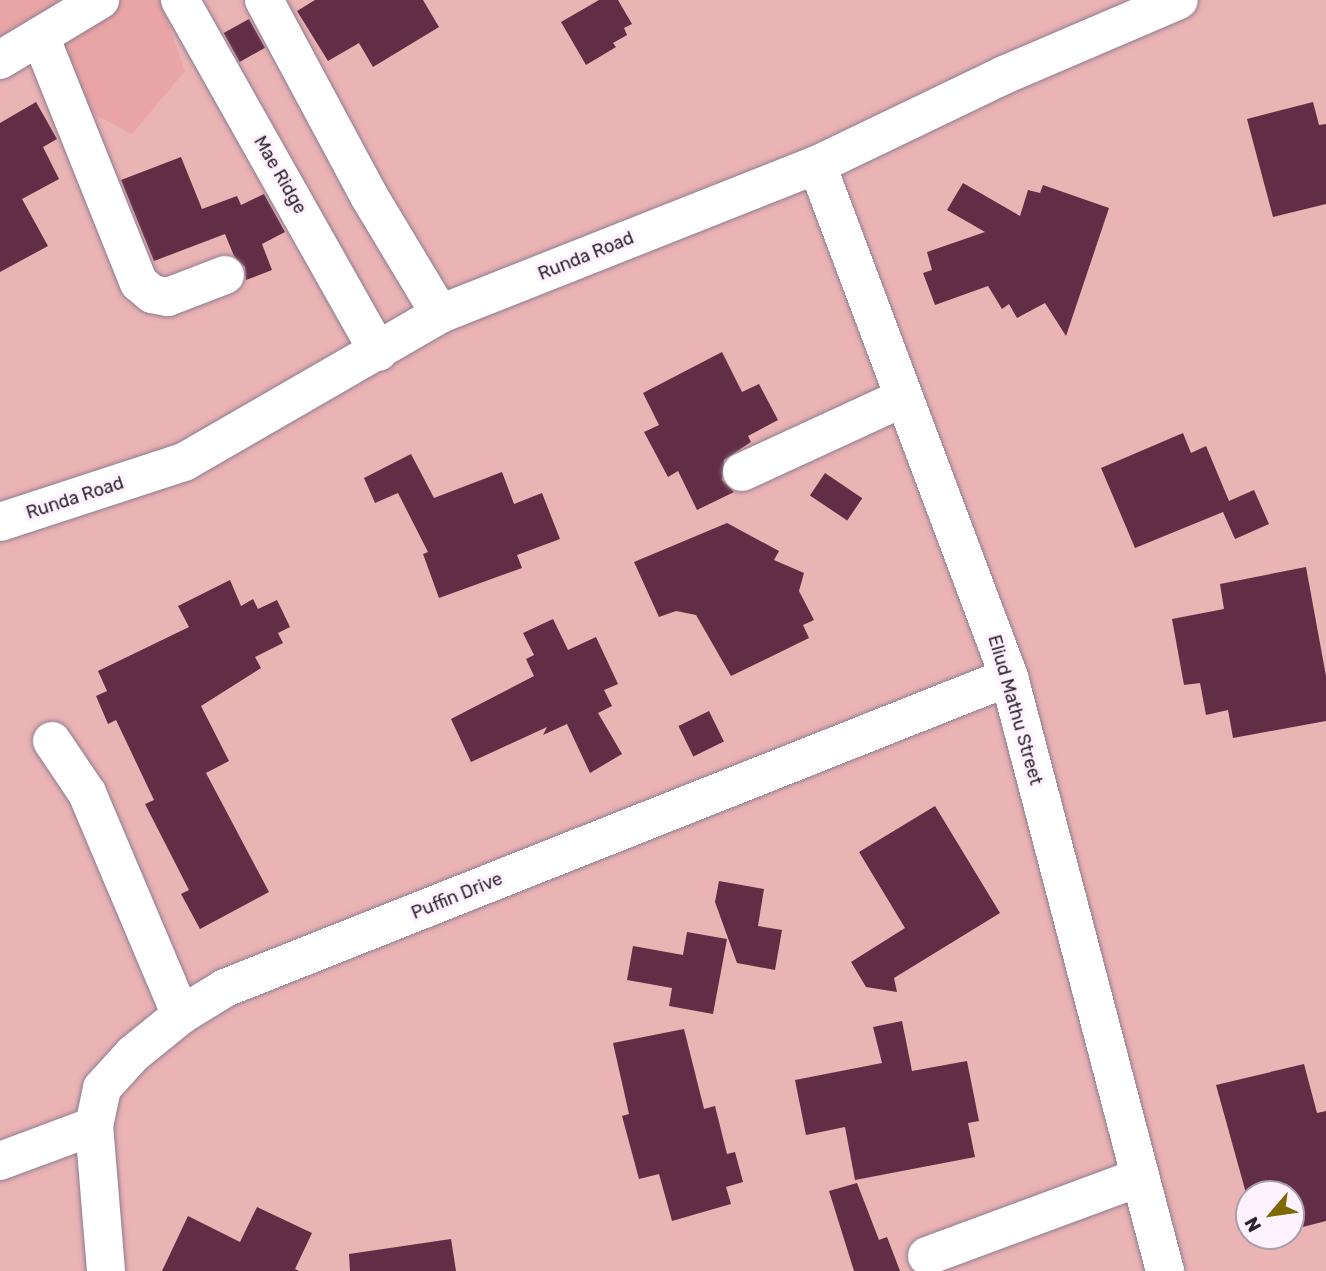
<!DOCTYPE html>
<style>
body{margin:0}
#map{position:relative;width:1326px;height:1271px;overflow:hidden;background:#f7e1f6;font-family:Rubik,sans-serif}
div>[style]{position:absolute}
.green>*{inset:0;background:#eab3b4}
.forest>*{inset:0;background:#e9a5a6}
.building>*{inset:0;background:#612e46;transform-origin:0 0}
.roads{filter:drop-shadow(0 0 2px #8f7c8f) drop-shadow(0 0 2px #8f7c8f)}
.minor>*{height:38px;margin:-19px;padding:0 19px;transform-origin:19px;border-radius:19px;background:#fff}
span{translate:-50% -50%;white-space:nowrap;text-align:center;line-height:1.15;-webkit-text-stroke:7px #fff2ff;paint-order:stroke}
.street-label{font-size:18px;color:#2b232b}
.north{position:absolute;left:1235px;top:1180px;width:70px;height:70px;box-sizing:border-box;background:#fff2ff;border:2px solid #aa9faa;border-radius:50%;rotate:241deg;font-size:19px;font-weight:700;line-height:28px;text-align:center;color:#2b232b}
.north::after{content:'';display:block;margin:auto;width:24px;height:32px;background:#7f6900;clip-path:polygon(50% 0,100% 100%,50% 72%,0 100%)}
</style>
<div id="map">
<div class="green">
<i style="clip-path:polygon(evenodd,0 0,1326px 0,1326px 1271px,0 1271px,0 0,1249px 1194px,1291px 1194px,1291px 1236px,1249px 1236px,1249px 1194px)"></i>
</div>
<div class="forest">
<i style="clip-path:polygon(0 0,160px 0,185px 71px,132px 134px,72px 103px,61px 39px,0 77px)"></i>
</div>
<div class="building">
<i style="clip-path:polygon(315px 0,423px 0,439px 27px,373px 67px,359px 43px,328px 61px,297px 11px)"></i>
<i style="clip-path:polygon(599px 0,618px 0,632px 24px,624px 28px,627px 35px,613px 43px,616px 47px,586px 65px,561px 22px)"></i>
<i style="left:249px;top:19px;width:33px;height:29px;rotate:61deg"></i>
<i style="clip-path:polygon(36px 102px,57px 139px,43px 147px,59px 179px,22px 199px,48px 246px,0 272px,0 123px)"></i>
<i style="clip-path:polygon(1313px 102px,1319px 125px,1326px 124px,1326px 204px,1273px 217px,1247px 119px)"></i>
<i style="clip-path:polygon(181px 157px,202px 209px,237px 196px,241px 205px,264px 194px,285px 232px,262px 244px,272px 270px,246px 280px,245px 267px,234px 256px,225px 234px,154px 261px,121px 180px)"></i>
<i style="clip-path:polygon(963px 183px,1020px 216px,1028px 190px,1040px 193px,1043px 185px,1109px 208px,1066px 336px,1045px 303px,1017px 318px,1009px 304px,1002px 309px,988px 286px,935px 305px,923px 273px,932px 270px,927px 252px,985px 232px,947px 210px)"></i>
<i style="clip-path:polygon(722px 352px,742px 392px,759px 384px,778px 420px,748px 436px,751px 442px,724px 460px,722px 480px,734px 492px,697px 510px,678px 471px,668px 477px,644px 432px,659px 425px,643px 393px)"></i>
<i style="clip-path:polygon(1183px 433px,1191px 453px,1206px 446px,1229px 501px,1254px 490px,1269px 524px,1235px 539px,1223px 512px,1135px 548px,1101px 468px)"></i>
<i style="clip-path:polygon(411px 454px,434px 498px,502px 472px,514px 504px,542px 493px,560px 539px,517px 555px,522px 568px,439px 598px,423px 554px,428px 552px,398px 493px,375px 503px,364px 478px)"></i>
<i style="left:825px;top:473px;width:45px;height:27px;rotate:34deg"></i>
<i style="clip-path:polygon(727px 523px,779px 551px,774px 560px,804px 573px,799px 591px,814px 620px,803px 625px,809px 638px,731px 676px,696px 615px,676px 611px,659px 617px,634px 562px)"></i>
<i style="clip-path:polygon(1306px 567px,1326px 676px,1326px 721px,1233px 738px,1228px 710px,1206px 715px,1200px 683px,1184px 685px,1172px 619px,1224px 609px,1220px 584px)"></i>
<i style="clip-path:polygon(230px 580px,241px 606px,253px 599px,258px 609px,277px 600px,290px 627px,278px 633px,283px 643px,255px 657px,261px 668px,201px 706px,229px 761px,206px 773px,269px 892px,200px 929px,181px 894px,189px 890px,145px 804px,154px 800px,116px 720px,108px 724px,96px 696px,107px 691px,98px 671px,189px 627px,178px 606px)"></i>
<i style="clip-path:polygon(553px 619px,568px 650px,596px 637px,618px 684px,604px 690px,612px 706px,598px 713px,622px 754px,590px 773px,567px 724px,543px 735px,547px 727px,471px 762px,451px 719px,534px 676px,526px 659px,534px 655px,523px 633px)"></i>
<i style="left:709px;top:711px;width:34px;height:34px;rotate:64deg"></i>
<i style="clip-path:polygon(935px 806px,1000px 913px,894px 978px,897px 992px,866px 987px,851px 962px,905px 928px,859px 852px)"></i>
<i style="clip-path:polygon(719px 881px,764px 889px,758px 926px,782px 930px,775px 970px,737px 963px,715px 902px)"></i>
<i style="clip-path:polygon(687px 932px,727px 939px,713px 1014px,669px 1006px,672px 988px,627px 980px,633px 946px,683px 955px)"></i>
<i style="clip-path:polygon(902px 1021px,912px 1071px,967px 1061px,979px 1121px,968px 1123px,975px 1157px,855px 1180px,845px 1127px,806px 1135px,795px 1080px,882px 1063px,873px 1027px)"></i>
<i style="clip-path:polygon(684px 1029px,704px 1109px,715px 1106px,727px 1154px,735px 1152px,743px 1182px,726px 1187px,731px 1204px,672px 1221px,659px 1174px,639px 1179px,622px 1116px,629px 1114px,613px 1043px)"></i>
<i style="clip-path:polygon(1304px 1064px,1317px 1113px,1326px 1111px,1326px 1221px,1291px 1230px,1291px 1194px,1249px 1194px,1249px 1204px,1216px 1085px)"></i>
<i style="clip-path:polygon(857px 1183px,879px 1240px,887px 1237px,900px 1271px,854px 1271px,829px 1191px)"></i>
<i style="clip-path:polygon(257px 1207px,312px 1233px,295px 1269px,299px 1271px,162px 1271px,188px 1216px,240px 1242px)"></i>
<i style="clip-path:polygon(451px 1239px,456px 1271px,350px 1271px,349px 1254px)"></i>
</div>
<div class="roads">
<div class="minor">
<i style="left:180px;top:0;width:404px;rotate:60.6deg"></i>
<i style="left:264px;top:0;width:222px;rotate:61.8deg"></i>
<i style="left:369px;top:196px;width:138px;rotate:59deg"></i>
<i style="left:40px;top:36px;width:266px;rotate:68.2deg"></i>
<i style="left:139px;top:283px;width:17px;rotate:40deg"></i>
<i style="left:152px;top:294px;width:16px;rotate:11deg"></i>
<i style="left:168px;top:297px;width:61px;rotate:-21.1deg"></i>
<i style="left:0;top:60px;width:117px;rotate:-31deg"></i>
<i style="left:817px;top:165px;width:547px;rotate:69.44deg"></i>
<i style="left:1009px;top:677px;width:614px;rotate:75.28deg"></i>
<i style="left:742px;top:472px;width:177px;rotate:-24.7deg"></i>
<i style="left:0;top:522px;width:194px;rotate:-18.1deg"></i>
<i style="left:184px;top:462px;width:296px;rotate:-30deg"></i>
<i style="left:440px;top:314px;width:405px;rotate:-21.6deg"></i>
<i style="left:817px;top:165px;width:208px;rotate:-25.7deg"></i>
<i style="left:1004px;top:75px;width:190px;rotate:-23.2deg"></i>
<i style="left:52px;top:741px;width:63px;rotate:56.1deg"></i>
<i style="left:87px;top:793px;width:241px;rotate:67.1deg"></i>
<i style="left:0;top:1161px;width:100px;rotate:-20.4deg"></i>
<i style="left:927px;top:1256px;width:227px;rotate:-20.3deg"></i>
<i style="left:106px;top:1271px;width:145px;rotate:-94.7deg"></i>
<i style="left:94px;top:1126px;width:39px;rotate:-78deg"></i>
<i style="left:102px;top:1088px;width:46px;rotate:-47.6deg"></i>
<i style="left:133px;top:1054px;width:62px;rotate:-39.1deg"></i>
<i style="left:181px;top:1015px;width:52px;rotate:-31.5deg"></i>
<i style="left:225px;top:988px;width:843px;rotate:-21.64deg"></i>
</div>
</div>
<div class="street-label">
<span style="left:280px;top:175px;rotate:60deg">Mae Ridge</span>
<span style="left:586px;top:256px;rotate:-22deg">Runda Road</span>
<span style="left:75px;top:498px;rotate:-18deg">Runda Road</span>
<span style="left:1015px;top:710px;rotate:74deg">Eliud Mathu Street</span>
<span style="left:457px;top:896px;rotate:-22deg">Puffin Drive</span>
</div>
<div class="north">N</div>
</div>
